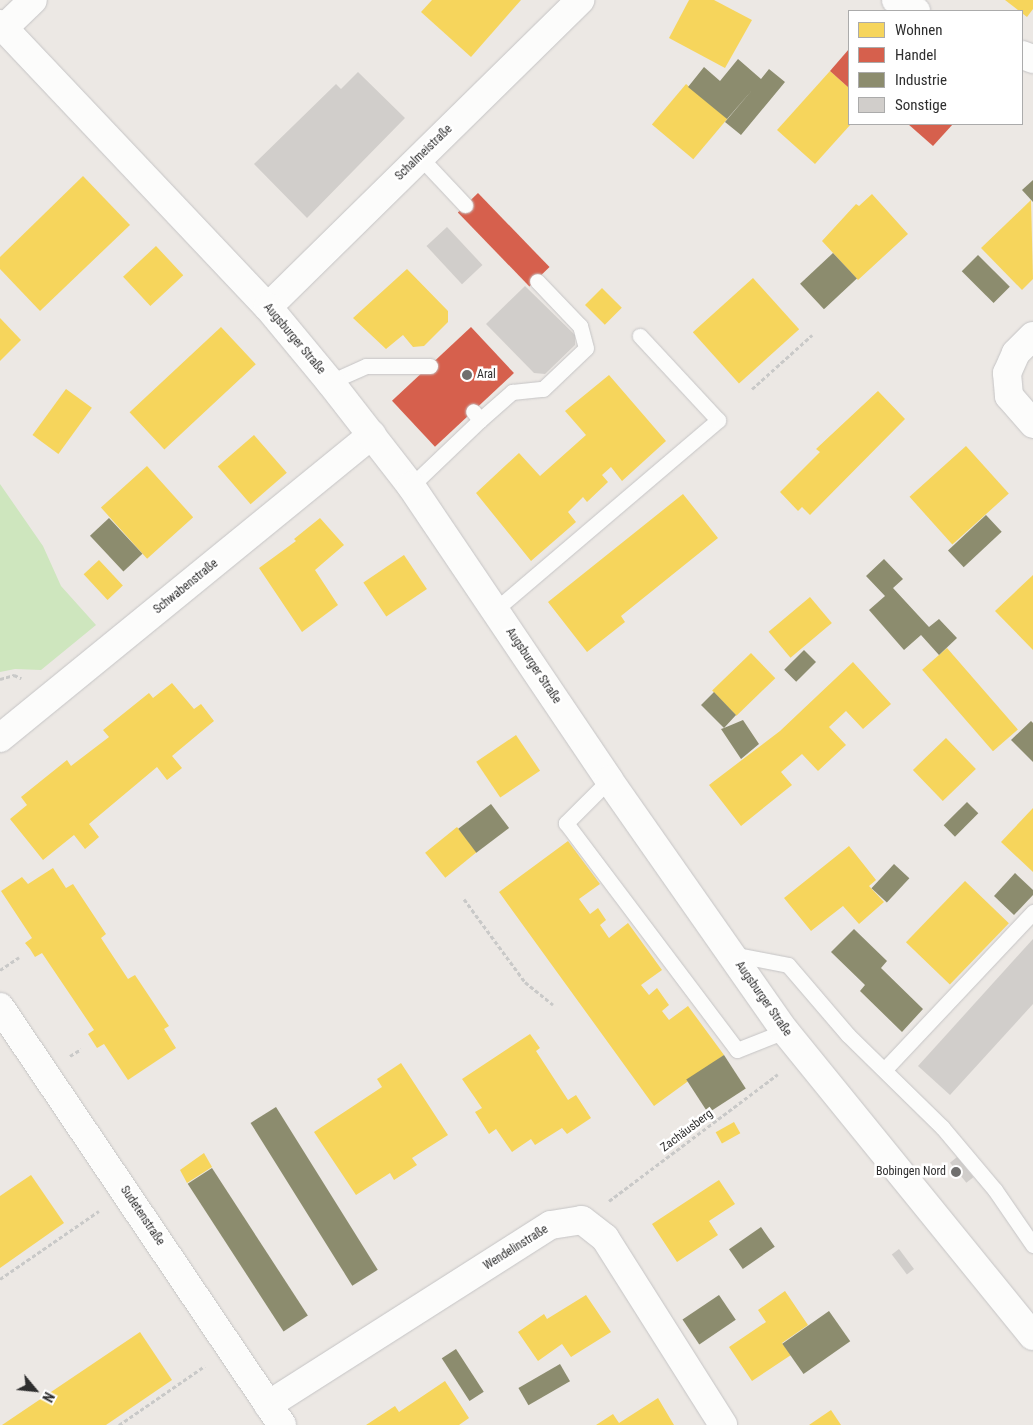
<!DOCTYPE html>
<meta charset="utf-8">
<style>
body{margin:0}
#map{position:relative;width:1033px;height:1425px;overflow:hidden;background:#ece8e4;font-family:"Roboto Condensed",sans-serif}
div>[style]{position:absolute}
.green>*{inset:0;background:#cee6be}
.homes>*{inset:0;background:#f6d55c;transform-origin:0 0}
.shops>*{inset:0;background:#d6604d;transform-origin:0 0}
.industry>*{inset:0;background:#8c8c6e;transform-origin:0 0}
.building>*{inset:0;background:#d1cecb;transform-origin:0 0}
.path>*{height:3px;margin-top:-1.5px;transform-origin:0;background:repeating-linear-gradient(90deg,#c9c9c8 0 4px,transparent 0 6.5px)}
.roads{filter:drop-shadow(0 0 1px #c5c4c5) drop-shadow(0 0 1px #c5c4c5)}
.lane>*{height:15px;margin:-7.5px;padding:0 7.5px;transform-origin:7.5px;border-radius:7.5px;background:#fcfcfb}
.street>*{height:28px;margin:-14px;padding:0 14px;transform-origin:14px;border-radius:14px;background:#fcfcfb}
.secondary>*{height:28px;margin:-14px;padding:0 14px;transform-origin:14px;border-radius:14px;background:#fcfcfb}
.dots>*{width:14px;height:14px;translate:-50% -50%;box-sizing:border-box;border:2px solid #fff;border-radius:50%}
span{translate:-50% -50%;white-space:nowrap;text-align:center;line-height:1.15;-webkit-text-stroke:5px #fff;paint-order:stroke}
.street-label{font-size:12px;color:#2e2e2e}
.poi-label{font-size:12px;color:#2e2e2e}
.left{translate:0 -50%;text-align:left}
.right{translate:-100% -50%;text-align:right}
.legend{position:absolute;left:848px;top:10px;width:175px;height:115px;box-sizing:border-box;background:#fff;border:1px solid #ababab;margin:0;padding:6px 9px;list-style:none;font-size:15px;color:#2e2e2e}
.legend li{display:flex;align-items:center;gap:10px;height:25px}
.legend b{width:25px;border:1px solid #ababab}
.north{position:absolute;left:10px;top:1365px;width:50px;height:50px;-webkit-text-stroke:4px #fff;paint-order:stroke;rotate:118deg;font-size:14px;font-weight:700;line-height:20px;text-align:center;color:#2e2e2e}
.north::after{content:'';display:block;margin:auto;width:18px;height:22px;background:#2e2e2e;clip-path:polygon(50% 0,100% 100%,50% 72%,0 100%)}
</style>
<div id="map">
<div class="green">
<i style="clip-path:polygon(0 484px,43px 546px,61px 586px,96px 625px,41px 670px,15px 669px,0 672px)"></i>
</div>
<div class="homes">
<i style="clip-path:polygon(432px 0,521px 0,471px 57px,421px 12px)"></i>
<i style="clip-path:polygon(689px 0,714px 0,752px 20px,725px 68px,669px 38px)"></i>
<i style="clip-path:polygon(1005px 0,1033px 0,1033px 9px,1027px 17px)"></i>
<i style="clip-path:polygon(830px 71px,849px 88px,851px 124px,815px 164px,777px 130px)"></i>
<i style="left:686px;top:84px;width:54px;height:53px;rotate:40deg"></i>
<i style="clip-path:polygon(83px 176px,130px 225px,40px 311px,0 269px,0 257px)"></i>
<i style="clip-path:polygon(872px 194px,908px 234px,858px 280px,822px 241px,856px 204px,859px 206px)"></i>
<i style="clip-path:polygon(1031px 200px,1033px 279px,1022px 290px,981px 248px)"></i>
<i style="left:156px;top:246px;width:40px;height:45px;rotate:47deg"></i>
<i style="clip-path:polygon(407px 269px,448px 311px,448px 322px,424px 346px,413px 347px,403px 335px,386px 349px,353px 318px)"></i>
<i style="left:753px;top:278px;width:69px;height:81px;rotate:48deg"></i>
<i style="left:602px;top:288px;width:28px;height:24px;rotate:45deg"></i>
<i style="clip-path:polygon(0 318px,21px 340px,0 361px)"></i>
<i style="left:221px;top:327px;width:51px;height:125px;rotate:47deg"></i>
<i style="clip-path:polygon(609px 375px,666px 441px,622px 481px,611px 467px,602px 475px,608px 482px,587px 502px,583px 497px,568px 512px,576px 522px,531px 561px,476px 493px,519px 453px,540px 476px,586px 435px,565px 411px)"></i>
<i style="left:66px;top:389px;width:32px;height:57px;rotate:36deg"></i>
<i style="clip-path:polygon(878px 391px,905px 419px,810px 515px,802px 507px,798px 511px,780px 492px,820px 452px,816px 449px)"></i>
<i style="left:254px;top:435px;width:50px;height:48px;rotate:49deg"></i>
<i style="left:966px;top:446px;width:64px;height:76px;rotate:48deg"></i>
<i style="left:147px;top:466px;width:69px;height:62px;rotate:48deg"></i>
<i style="clip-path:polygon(683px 494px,718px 538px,621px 616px,625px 622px,587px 652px,548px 602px)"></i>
<i style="clip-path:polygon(320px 518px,344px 545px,315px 570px,338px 605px,302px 632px,259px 568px,296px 541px,294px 539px)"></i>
<i style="left:404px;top:555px;width:41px;height:49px;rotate:56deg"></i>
<i style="left:99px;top:560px;width:35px;height:21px;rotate:47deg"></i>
<i style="clip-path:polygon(1033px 575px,1033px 650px,995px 611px)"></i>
<i style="left:810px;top:597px;width:34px;height:54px;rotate:50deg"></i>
<i style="left:947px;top:648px;width:108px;height:33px;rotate:49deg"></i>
<i style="left:751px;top:653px;width:35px;height:54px;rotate:46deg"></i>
<i style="clip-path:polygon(853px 662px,891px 704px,863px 729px,846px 711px,829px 727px,846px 745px,818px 771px,802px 754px,781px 772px,792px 785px,741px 826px,709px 785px,780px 731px)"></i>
<i style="clip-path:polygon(172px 683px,194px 709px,201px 704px,214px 721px,172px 756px,182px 768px,167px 780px,157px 767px,89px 824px,99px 837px,85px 849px,74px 835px,43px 860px,10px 819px,27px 805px,21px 797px,67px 760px,71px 766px,109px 737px,103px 730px,149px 693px,153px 698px)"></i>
<i style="left:516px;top:735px;width:43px;height:48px;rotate:56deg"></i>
<i style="left:946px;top:738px;width:43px;height:46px;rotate:46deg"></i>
<i style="clip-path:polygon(1033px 808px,1033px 872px,1001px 842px)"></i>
<i style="left:457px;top:827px;width:32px;height:41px;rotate:51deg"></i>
<i style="clip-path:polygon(568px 841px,600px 884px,579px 899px,590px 914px,598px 908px,606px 920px,600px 925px,609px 938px,628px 923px,662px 970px,641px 985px,649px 995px,657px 988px,669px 1005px,662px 1011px,669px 1020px,688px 1006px,724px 1055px,654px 1106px,499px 892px)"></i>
<i style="clip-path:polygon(849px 846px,876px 880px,869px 886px,884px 902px,859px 924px,843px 906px,811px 931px,784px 898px)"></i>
<i style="clip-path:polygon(53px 868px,66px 888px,73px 884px,106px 934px,101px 938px,128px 979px,135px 975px,169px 1026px,164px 1029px,176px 1048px,128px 1080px,104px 1044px,97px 1048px,88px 1034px,94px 1030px,42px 953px,35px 957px,30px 949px,25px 943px,32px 938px,1px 891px,22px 877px,28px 884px)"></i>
<i style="left:965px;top:881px;width:61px;height:85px;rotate:44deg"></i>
<i style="clip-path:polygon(530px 1034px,540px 1048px,536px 1051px,568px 1100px,576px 1095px,591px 1118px,567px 1134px,562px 1128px,535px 1145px,531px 1139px,512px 1152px,496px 1129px,489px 1134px,475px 1112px,482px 1108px,462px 1079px)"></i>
<i style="clip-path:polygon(401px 1063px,448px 1135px,412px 1158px,417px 1165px,394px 1180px,390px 1173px,356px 1195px,314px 1132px,382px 1087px,377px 1079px)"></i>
<i style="left:734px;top:1122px;width:13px;height:21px;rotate:61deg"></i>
<i style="clip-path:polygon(204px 1153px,212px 1167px,187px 1183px,180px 1170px)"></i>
<i style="clip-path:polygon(31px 1175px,64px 1223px,0 1268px,0 1196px)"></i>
<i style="clip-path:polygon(719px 1180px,735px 1204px,709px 1221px,718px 1235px,677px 1262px,652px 1224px)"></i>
<i style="clip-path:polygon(785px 1291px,808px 1325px,782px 1343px,791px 1355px,752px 1381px,729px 1347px,766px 1322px,758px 1310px)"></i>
<i style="clip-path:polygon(586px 1295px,611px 1332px,571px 1357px,562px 1344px,538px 1361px,518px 1332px,544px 1314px,547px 1319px)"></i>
<i style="clip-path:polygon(140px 1332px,172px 1380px,106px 1425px,2px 1425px)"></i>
<i style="clip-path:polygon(445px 1381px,469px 1418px,459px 1425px,366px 1425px,395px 1406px,399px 1412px)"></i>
<i style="clip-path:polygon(658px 1398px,674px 1425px,596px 1425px,613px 1414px,619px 1423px)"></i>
<i style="clip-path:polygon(831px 1410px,841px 1425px,809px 1425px)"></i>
</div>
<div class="shops">
<i style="clip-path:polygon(849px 49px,849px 88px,830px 71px)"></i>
<i style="clip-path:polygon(908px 124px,953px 124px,933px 146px)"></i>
<i style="left:478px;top:193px;width:103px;height:28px;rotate:46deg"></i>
<i style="left:471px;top:327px;width:63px;height:108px;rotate:47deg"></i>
</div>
<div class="industry">
<i style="clip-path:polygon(738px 59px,761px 79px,769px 69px,785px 82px,741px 135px,725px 122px,753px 89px,727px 119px,688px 87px,704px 67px,720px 81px)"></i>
<i style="clip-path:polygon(1033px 180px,1033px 202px,1022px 190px)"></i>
<i style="left:833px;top:253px;width:35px;height:45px;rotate:47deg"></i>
<i style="left:978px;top:255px;width:45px;height:23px;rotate:45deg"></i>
<i style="left:986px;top:515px;width:23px;height:52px;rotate:47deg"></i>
<i style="left:109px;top:518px;width:49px;height:26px;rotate:47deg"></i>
<i style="clip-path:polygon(884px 559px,903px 579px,893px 588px,929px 627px,939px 619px,957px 638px,939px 655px,921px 635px,904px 650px,869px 610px,885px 596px,866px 576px)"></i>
<i style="left:804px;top:650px;width:17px;height:28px;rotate:45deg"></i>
<i style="clip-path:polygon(714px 692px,736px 715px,724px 728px,743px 720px,759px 744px,741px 759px,721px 729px,724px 728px,701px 705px)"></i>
<i style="clip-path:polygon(1031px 721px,1033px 723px,1033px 762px,1011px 740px)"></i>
<i style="left:967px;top:802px;width:16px;height:33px;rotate:45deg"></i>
<i style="left:491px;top:804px;width:30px;height:41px;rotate:53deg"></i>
<i style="left:894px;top:864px;width:21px;height:33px;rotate:43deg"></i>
<i style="clip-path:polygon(1015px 873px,1033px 890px,1033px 895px,1014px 915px,994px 896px)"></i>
<i style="clip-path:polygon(854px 929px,887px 961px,881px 968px,923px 1009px,902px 1032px,860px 991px,865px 985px,831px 952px)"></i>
<i style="left:724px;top:1055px;width:40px;height:45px;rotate:57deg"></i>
<i style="left:276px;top:1107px;width:192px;height:30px;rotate:58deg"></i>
<i style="left:212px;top:1168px;width:176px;height:29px;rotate:57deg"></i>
<i style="left:761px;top:1227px;width:24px;height:39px;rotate:55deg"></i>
<i style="left:719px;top:1295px;width:30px;height:44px;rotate:56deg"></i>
<i style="left:829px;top:1311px;width:37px;height:57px;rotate:55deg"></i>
<i style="left:456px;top:1349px;width:51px;height:17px;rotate:57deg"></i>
<i style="left:560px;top:1364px;width:20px;height:48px;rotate:60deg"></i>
</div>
<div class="building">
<i style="clip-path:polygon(358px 72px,405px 118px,307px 218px,254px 164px,336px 84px,341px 89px)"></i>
<i style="left:447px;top:227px;width:52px;height:28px;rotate:47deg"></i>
<i style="clip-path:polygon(525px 286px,575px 335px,575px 345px,545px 374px,534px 373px,486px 324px)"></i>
<i style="clip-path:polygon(1033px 939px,1033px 1004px,950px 1095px,918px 1066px)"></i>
<i style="left:957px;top:1157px;width:26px;height:9px;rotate:51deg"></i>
<i style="left:899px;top:1249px;width:25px;height:9px;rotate:53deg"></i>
</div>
<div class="path">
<i style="left:752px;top:389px;width:81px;rotate:-42deg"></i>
<i style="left:0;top:679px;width:15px;rotate:-16deg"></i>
<i style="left:14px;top:675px;width:8px;rotate:23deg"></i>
<i style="left:464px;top:899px;width:103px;rotate:53.7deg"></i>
<i style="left:525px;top:982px;width:36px;rotate:39deg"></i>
<i style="left:0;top:970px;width:23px;rotate:-34deg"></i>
<i style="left:70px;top:1056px;width:13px;rotate:-32deg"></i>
<i style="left:609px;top:1201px;width:211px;rotate:-36.9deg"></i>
<i style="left:0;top:1279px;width:120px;rotate:-34.5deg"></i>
<i style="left:119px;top:1425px;width:104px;rotate:-34.5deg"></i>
</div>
<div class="roads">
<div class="lane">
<i style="left:420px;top:157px;width:66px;rotate:46.8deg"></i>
<i style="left:330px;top:382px;width:39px;rotate:-24deg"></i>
<i style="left:366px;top:366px;width:64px"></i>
<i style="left:480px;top:420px;width:43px;rotate:-41.2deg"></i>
<i style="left:512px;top:392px;width:31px;rotate:-6deg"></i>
<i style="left:543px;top:389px;width:59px;rotate:-43.6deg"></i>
<i style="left:586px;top:348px;width:23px;rotate:-105deg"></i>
<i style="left:580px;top:326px;width:62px;rotate:-133.7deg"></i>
<i style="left:411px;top:486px;width:95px;rotate:-43.7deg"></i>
<i style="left:480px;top:420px;width:11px;rotate:-128deg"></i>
<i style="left:495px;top:610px;width:293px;rotate:-40.4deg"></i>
<i style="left:718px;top:420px;width:115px;rotate:-132.9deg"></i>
<i style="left:609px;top:780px;width:61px;rotate:135deg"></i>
<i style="left:566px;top:823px;width:284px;rotate:53deg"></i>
<i style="left:737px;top:1050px;width:52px;rotate:-21.6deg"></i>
<i style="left:732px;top:954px;width:57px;rotate:11.1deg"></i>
<i style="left:788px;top:965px;width:92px;rotate:49.4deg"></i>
<i style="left:848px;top:1035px;width:132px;rotate:44.4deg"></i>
<i style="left:942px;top:1127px;width:82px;rotate:49.9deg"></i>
<i style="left:995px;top:1190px;width:67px;rotate:55.4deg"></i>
<i style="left:885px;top:1069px;width:216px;rotate:-46.7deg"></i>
</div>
<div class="street">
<i style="left:896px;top:0;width:23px;rotate:29deg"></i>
<i style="left:1022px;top:55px;width:12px;rotate:20deg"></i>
<i style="left:268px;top:307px;width:438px;rotate:-44.5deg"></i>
<i style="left:1033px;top:336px;width:24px;rotate:135deg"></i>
<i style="left:1016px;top:353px;width:22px;rotate:114deg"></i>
<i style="left:1007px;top:373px;width:23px;rotate:85deg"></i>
<i style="left:1009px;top:396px;width:37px;rotate:49deg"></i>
<i style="left:0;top:738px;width:480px;rotate:-39.2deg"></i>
<i style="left:0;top:1007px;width:504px;rotate:55.99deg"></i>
<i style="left:268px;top:1405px;width:335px;rotate:-32.5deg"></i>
<i style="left:551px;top:1225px;width:31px;rotate:-9deg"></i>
<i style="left:582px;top:1220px;width:29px;rotate:38deg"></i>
<i style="left:605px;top:1238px;width:221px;rotate:57.7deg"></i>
</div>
<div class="secondary">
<i style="left:0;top:24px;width:390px;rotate:46.6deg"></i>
<i style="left:268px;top:307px;width:97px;rotate:50.4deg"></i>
<i style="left:330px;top:382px;width:132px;rotate:52.1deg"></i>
<i style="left:411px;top:486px;width:354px;rotate:56deg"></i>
<i style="left:609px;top:780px;width:307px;rotate:55deg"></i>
<i style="left:785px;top:1031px;width:393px;rotate:50.9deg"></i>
<i style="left:4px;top:28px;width:40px;rotate:-44deg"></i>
</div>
</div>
<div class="dots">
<i style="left:467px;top:375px;background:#706f6e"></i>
<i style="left:956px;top:1172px;background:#706f6e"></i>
</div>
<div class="street-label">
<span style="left:424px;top:153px;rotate:-44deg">Schalmeistraße</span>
<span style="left:294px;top:339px;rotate:50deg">Augsburger Straße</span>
<span style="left:186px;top:587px;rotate:-39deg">Schwabenstraße</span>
<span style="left:533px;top:666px;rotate:56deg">Augsburger Straße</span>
<span style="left:763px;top:999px;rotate:55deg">Augsburger Straße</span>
<span style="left:687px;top:1131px;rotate:-37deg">Zachäusberg</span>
<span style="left:142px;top:1216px;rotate:56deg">Sudetenstraße</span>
<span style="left:516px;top:1248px;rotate:-32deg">Wendelinstraße</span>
</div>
<div class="poi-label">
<span class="left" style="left:477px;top:375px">Aral</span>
<span class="right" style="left:946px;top:1172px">Bobingen Nord</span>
</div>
<ul class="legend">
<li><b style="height:14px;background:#f6d55c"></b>Wohnen</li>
<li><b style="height:14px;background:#d6604d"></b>Handel</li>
<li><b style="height:14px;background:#8c8c6e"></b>Industrie</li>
<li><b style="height:14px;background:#d1cecb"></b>Sonstige</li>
</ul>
<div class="north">N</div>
</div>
